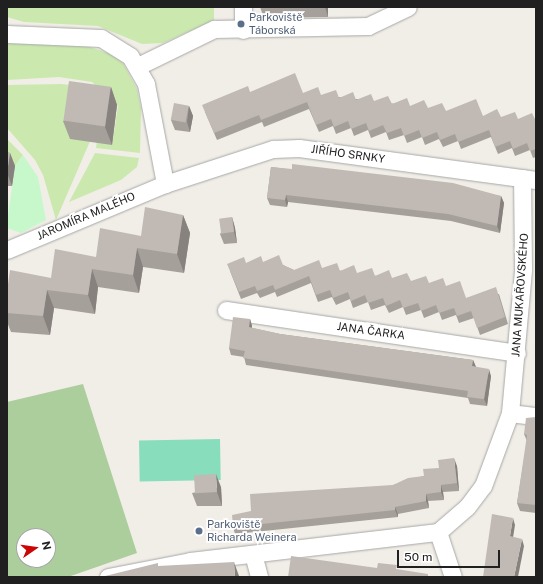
<!DOCTYPE html>
<meta charset="utf-8">
<style>
body{margin:0}
#map{position:relative;width:543px;height:584px;overflow:hidden;background:#f1eee7;font-family:"Public Sans",sans-serif}
div>[style]{position:absolute}
.grass>*{inset:0;background:#cbe9af}
.forest>*{inset:0;background:#acce9d}
.park>*{inset:0;background:#c7f8cb}
.pitch>*{inset:0;background:#88ddbc;transform-origin:0 0}
.roads{filter:drop-shadow(0 0 1px #a7a7a7) drop-shadow(0 0 1px #a7a7a7)}
.minor>*{height:17px;margin:-8.5px;padding:0 8.5px;transform-origin:8.5px;border-radius:8.5px;background:#fff}
.wall>*{inset:0;background:#a6a09b}
.shaded-wall>*{inset:0;background:#87827e}
.building>*{inset:0;background:#c1bab4;transform-origin:0 0}
.dots>*{width:11px;height:11px;translate:-50% -50%;box-sizing:border-box;border:2px solid #fff;border-radius:50%}
span{translate:-50% -50%;white-space:nowrap;text-align:center;line-height:1.15;-webkit-text-stroke:3.5px #fff;paint-order:stroke}
.service-label{font-size:11px;color:#4e5e75}
.left{translate:0 -50%;text-align:left}
.street-label{font-size:11px;color:#202020}
.frame{position:absolute;inset:0;border:8px solid #202020;pointer-events:none}
.north{position:absolute;left:16px;top:528px;width:40px;height:40px;box-sizing:border-box;background:#fff;border:1px solid #a6a6a6;border-radius:50%;rotate:77deg;font-size:11px;font-weight:700;line-height:16px;text-align:center;color:#202020}
.north::after{content:'';display:block;margin:auto;width:14px;height:18px;background:#cb0706;clip-path:polygon(50% 0,100% 100%,50% 72%,0 100%)}
.scale{position:absolute;left:397px;top:550px;width:103px;height:18px;box-sizing:border-box;border:2px solid #202020;border-top:0;padding-left:5px;font-size:12px;line-height:14px;white-space:nowrap;color:#202020;-webkit-text-stroke:3px #fff;paint-order:stroke}
</style>
<div id="map">
<div class="grass">
<i style="clip-path:polygon(7px 7px,214px 7px,214px 20px,163px 43px,142px 44px,98px 26px,24px 22px,7px 17px)"></i>
<i style="clip-path:polygon(7px 41px,87px 46px,111px 54px,123px 63px,137px 89px,141px 108px,140px 153px,96px 148px,97px 140px,112px 145px,118px 106px,92px 82px,59px 77px,7px 80px)"></i>
<i style="clip-path:polygon(61px 84px,90px 87px,71px 139px,91px 139px,56px 220px,43px 175px,35px 160px,7px 128px,7px 85px)"></i>
<i style="clip-path:polygon(7px 139px,23px 155px,15px 166px,7px 165px)"></i>
<i style="clip-path:polygon(95px 153px,139px 158px,137px 167px,121px 180px,69px 202px)"></i>
</div>
<div class="forest">
<i style="clip-path:polygon(evenodd,83px 384px,137px 553px,68px 577px,7px 577px,7px 402px,83px 384px,24px 536px,48px 536px,48px 560px,24px 560px,24px 536px)"></i>
</div>
<div class="park">
<i style="clip-path:polygon(23px 155px,38px 177px,46px 220px,21px 233px,7px 228px,7px 223px,15px 166px)"></i>
</div>
<div class="pitch">
<i style="left:220px;top:439px;width:41px;height:81px;rotate:89deg"></i>
</div>
<div class="roads">
<div class="minor">
<i style="left:243px;top:30px;width:23px;rotate:-90deg"></i>
<i style="left:7px;top:34px;width:94px;rotate:2.4deg"></i>
<i style="left:101px;top:38px;width:34px;rotate:32deg"></i>
<i style="left:130px;top:56px;width:32px;rotate:60deg"></i>
<i style="left:146px;top:84px;width:102px;rotate:79.2deg"></i>
<i style="left:138px;top:66px;width:85px;rotate:-26deg"></i>
<i style="left:214px;top:29px;width:154px;rotate:-1.1deg"></i>
<i style="left:368px;top:26px;width:44px;rotate:-25.4deg"></i>
<i style="left:7px;top:250px;width:171px;rotate:-22.7deg"></i>
<i style="left:165px;top:184px;width:114px;rotate:-18deg"></i>
<i style="left:273px;top:149px;width:26px;rotate:-2deg"></i>
<i style="left:299px;top:148px;width:239px;rotate:7.7deg"></i>
<i style="left:226px;top:310px;width:294px;rotate:8.4deg"></i>
<i style="left:510px;top:413px;width:26px;rotate:7deg"></i>
<i style="left:438px;top:532px;width:38px;rotate:-41deg"></i>
<i style="left:467px;top:507px;width:26px;rotate:-53deg"></i>
<i style="left:483px;top:486px;width:78px;rotate:-69.7deg"></i>
<i style="left:510px;top:413px;width:145px;rotate:-84.8deg"></i>
<i style="left:523px;top:269px;width:91px;rotate:-90.6deg"></i>
<i style="left:438px;top:532px;width:47px;rotate:71.6deg"></i>
<i style="left:253px;top:554px;width:24px;rotate:75deg"></i>
<i style="left:108px;top:577px;width:84px;rotate:-11deg"></i>
<i style="left:190px;top:561px;width:250px;rotate:-6.7deg"></i>
</div>
</div>
<div class="wall">
<i style="clip-path:polygon(260px 7px,328px 7px,328px 17px,264px 18px)"></i>
<i style="clip-path:polygon(111px 87px,117px 105px,112px 145px,70px 139px,63px 121px)"></i>
<i style="clip-path:polygon(250px 92px,303px 93px,374px 101px,483px 116px,536px 121px,536px 157px,533px 158px,530px 150px,515px 156px,512px 148px,498px 154px,491px 137px,461px 149px,458px 141px,443px 147px,439px 139px,425px 145px,422px 137px,407px 143px,404px 135px,389px 140px,386px 132px,371px 138px,368px 130px,354px 136px,351px 128px,336px 134px,333px 126px,319px 132px,309px 109px,264px 127px,262px 122px,217px 140px,205px 112px)"></i>
<i style="clip-path:polygon(189px 106px,193px 116px,190px 132px,175px 130px,171px 120px)"></i>
<i style="clip-path:polygon(7px 152px,10px 153px,15px 166px,12px 186px,7px 186px)"></i>
<i style="clip-path:polygon(271px 167px,501px 196px,504px 203px,500px 233px,451px 221px,288px 202px,287px 207px,270px 205px,267px 198px)"></i>
<i style="clip-path:polygon(183px 215px,190px 233px,184px 273px,143px 267px,139px 293px,98px 287px,95px 314px,54px 308px,50px 335px,11px 332px,7px 322px,7px 291px,51px 278px,141px 236px)"></i>
<i style="clip-path:polygon(232px 217px,235px 228px,237px 243px,224px 244px,220px 234px)"></i>
<i style="clip-path:polygon(263px 262px,283px 265px,294px 270px,322px 268px,446px 286px,466px 298px,499px 294px,508px 324px,480px 335px,474px 318px,459px 323px,456px 315px,442px 320px,439px 312px,424px 318px,421px 310px,406px 315px,403px 307px,389px 313px,385px 305px,371px 310px,368px 302px,353px 308px,350px 299px,336px 305px,332px 297px,318px 302px,311px 283px,277px 297px,275px 292px,260px 298px,257px 293px,241px 299px,230px 271px,246px 263px)"></i>
<i style="clip-path:polygon(250px 319px,252px 326px,252px 328px,280px 334px,473px 360px,476px 367px,491px 376px,487px 406px,470px 404px,468px 398px,246px 365px,244px 357px,231px 355px,229px 348px)"></i>
<i style="clip-path:polygon(536px 417px,536px 513px,520px 511px,517px 503px,527px 441px,524px 434px)"></i>
<i style="clip-path:polygon(457px 466px,459px 491px,443px 492px,444px 500px,428px 501px,429px 508px,398px 514px,398px 517px,235px 534px,233px 527px,393px 485px)"></i>
<i style="clip-path:polygon(221px 487px,222px 506px,197px 506px,192px 493px)"></i>
</div>
<div class="shaded-wall">
<i style="clip-path:polygon(325px 7px,328px 7px,328px 17px)"></i>
<i style="clip-path:polygon(111px 87px,117px 105px,112px 145px,105px 127px)"></i>
<i style="clip-path:polygon(189px 106px,193px 116px,190px 132px,187px 122px)"></i>
<i style="clip-path:polygon(10px 153px,15px 166px,12px 186px,7px 173px)"></i>
<i style="clip-path:polygon(286px 195px,288px 202px,287px 207px,285px 200px)"></i>
<i style="clip-path:polygon(501px 196px,504px 203px,500px 233px,497px 226px)"></i>
<i style="clip-path:polygon(183px 215px,190px 233px,184px 273px,177px 254px)"></i>
<i style="clip-path:polygon(232px 217px,235px 228px,237px 243px,234px 232px)"></i>
<i style="clip-path:polygon(137px 248px,143px 267px,139px 293px,133px 275px)"></i>
<i style="clip-path:polygon(92px 269px,98px 287px,95px 314px,88px 295px)"></i>
<i style="clip-path:polygon(47px 290px,54px 308px,50px 335px,43px 316px)"></i>
<i style="clip-path:polygon(250px 319px,252px 326px,251px 334px,249px 327px)"></i>
<i style="clip-path:polygon(473px 360px,476px 367px,472px 366px)"></i>
<i style="clip-path:polygon(489px 369px,491px 376px,487px 406px,484px 399px)"></i>
<i style="clip-path:polygon(454px 458px,457px 466px,459px 491px,457px 483px)"></i>
<i style="clip-path:polygon(216px 474px,221px 487px,222px 506px,217px 492px)"></i>
<i style="clip-path:polygon(441px 485px,443px 492px,444px 500px,441px 492px)"></i>
<i style="clip-path:polygon(426px 494px,428px 501px,429px 508px,426px 501px)"></i>
<i style="clip-path:polygon(395px 507px,398px 514px,398px 517px,395px 510px)"></i>
<i style="clip-path:polygon(513px 518px,515px 525px,512px 544px,510px 536px)"></i>
<i style="clip-path:polygon(522px 539px,524px 546px,518px 577px,514px 577px)"></i>
<i style="clip-path:polygon(234px 562px,239px 576px,239px 577px,235px 577px)"></i>
</div>
<div class="building">
<i style="clip-path:polygon(295px 73px,303px 93px,318px 87px,321px 95px,336px 90px,339px 98px,353px 92px,356px 100px,371px 94px,374px 101px,388px 96px,392px 104px,407px 98px,410px 106px,424px 100px,428px 108px,442px 103px,446px 111px,476px 99px,483px 116px,497px 109px,501px 117px,515px 112px,518px 119px,532px 113px,536px 121px,536px 149px,530px 151px,527px 143px,513px 149px,510px 141px,495px 147px,489px 130px,458px 142px,455px 134px,440px 140px,437px 132px,422px 138px,419px 130px,404px 136px,401px 128px,387px 133px,383px 125px,369px 131px,366px 123px,351px 129px,348px 121px,334px 127px,331px 119px,316px 125px,307px 102px,261px 120px,259px 115px,214px 133px,202px 105px,248px 86px,250px 92px)"></i>
<i style="left:69px;top:81px;width:42px;height:40px;rotate:8deg"></i>
<i style="left:174px;top:103px;width:15px;height:17px;rotate:11deg"></i>
<i style="clip-path:polygon(7px 152px,10px 153px,7px 173px)"></i>
<i style="clip-path:polygon(292px 164px,453px 183px,501px 196px,497px 226px,448px 214px,286px 195px,285px 200px,267px 198px,271px 167px,292px 169px)"></i>
<i style="clip-path:polygon(145px 207px,183px 215px,177px 254px,137px 248px,133px 275px,92px 269px,88px 295px,47px 290px,43px 316px,7px 313px,7px 291px,10px 270px,51px 278px,55px 249px,96px 257px,100px 228px,141px 236px)"></i>
<i style="left:232px;top:217px;width:15px;height:13px;rotate:82deg"></i>
<i style="clip-path:polygon(279px 255px,283px 265px,294px 270px,319px 260px,322px 268px,337px 263px,340px 271px,354px 265px,357px 273px,372px 268px,375px 276px,389px 270px,392px 278px,407px 273px,411px 281px,426px 276px,429px 283px,443px 278px,446px 286px,460px 281px,466px 298px,496px 287px,505px 317px,477px 328px,471px 311px,457px 316px,454px 308px,439px 313px,436px 305px,421px 311px,418px 303px,403px 308px,400px 300px,386px 306px,383px 298px,368px 303px,365px 295px,351px 301px,348px 292px,333px 298px,330px 290px,316px 295px,309px 276px,275px 290px,273px 285px,257px 291px,255px 286px,239px 292px,227px 264px,244px 257px,246px 263px,261px 256px,263px 262px)"></i>
<i style="clip-path:polygon(233px 317px,250px 319px,249px 327px,280px 334px,473px 360px,472px 366px,489px 369px,484px 399px,467px 397px,468px 391px,243px 358px,245px 351px,229px 348px)"></i>
<i style="clip-path:polygon(536px 417px,536px 505px,517px 503px,527px 435px,524px 434px,526px 418px)"></i>
<i style="clip-path:polygon(454px 458px,457px 483px,441px 485px,441px 492px,426px 494px,426px 501px,395px 507px,395px 510px,233px 527px,232px 515px,251px 511px,250px 494px,393px 485px,408px 478px,424px 476px,423px 469px,439px 468px,438px 460px)"></i>
<i style="left:216px;top:474px;width:18px;height:22px;rotate:87deg"></i>
<i style="clip-path:polygon(492px 514px,513px 518px,510px 536px,522px 539px,514px 577px,483px 577px)"></i>
<i style="clip-path:polygon(291px 556px,377px 568px,378px 563px,397px 565px,396px 569px,428px 574px,428px 577px,288px 577px)"></i>
<i style="clip-path:polygon(234px 562px,235px 577px,101px 577px,158px 563px,158px 566px)"></i>
</div>
<div class="dots">
<i style="left:241px;top:24px;background:#5c6f8a"></i>
<i style="left:199px;top:531px;background:#5c6f8a"></i>
</div>
<div class="service-label">
<span class="left" style="left:249px;top:24px">Parkoviště<br>Táborská</span>
<span class="left" style="left:207px;top:531px">Parkoviště<br>Richarda Weinera</span>
</div>
<div class="street-label">
<span style="left:348px;top:154px;rotate:8deg">JIŘÍHO SRNKY</span>
<span style="left:86px;top:216px;rotate:-23deg">JAROMÍRA MALÉHO</span>
<span style="left:520px;top:295px;rotate:-86deg">JANA MUKAŘOVSKÉHO</span>
<span style="left:371px;top:331px;rotate:8deg">JANA ČARKA</span>
</div>
<div class="frame"></div>
<div class="north">N</div>
<div class="scale">50 m</div>
</div>
